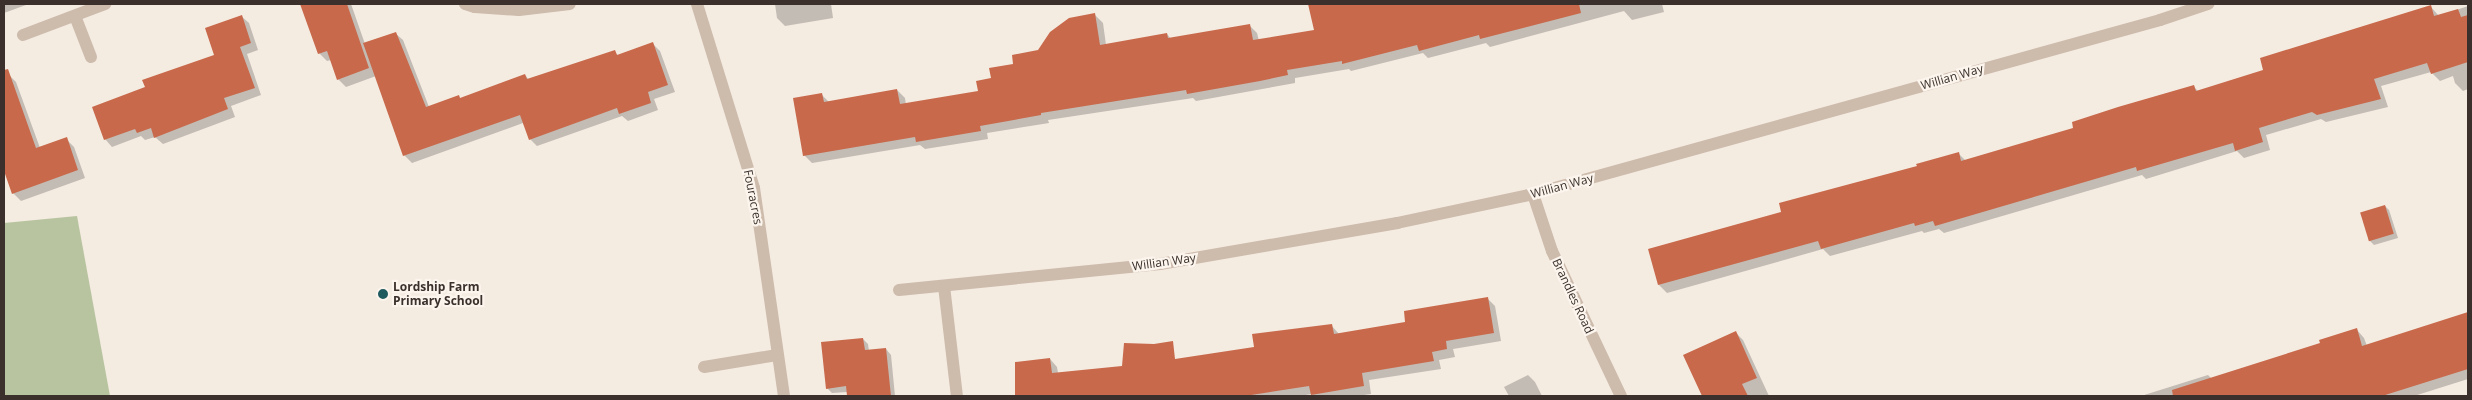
<!DOCTYPE html>
<style>
body{margin:0}
#map{position:relative;width:2472px;height:400px;overflow:hidden;background:#f4ebe1;font-family:"Open Sans",sans-serif}
div>[style]{position:absolute}
.green>*{inset:0;background:#b8c4a0}
.shadow>*{inset:0;background:#0003}
.building>*{inset:0;background:#c8694b;transform-origin:0 0}
.service>*{height:12px;margin:-6px;padding:0 6px;transform-origin:6px;border-radius:6px;background:#cdbbac}
.minor>*{height:12px;margin:-6px;padding:0 6px;transform-origin:6px;border-radius:6px;background:#cdbbac}
.dots>*{width:14px;height:14px;translate:-50% -50%;box-sizing:border-box;border:2px solid #fbf5ee;border-radius:50%}
span{translate:-50% -50%;white-space:nowrap;text-align:center;line-height:1.15;-webkit-text-stroke:4.5px #fbf5ee;paint-order:stroke}
.street-label{font-size:12px;color:#3b302b}
.poi-label{font-size:12px;color:#3b302b;font-weight:700}
.left{translate:0 -50%;text-align:left}
.frame{position:absolute;inset:0;border:5px solid #3b302b;pointer-events:none}
</style>
<div id="map">
<div class="green">
<i style="clip-path:polygon(77px 216px,110px 396px,4px 396px,4px 223px)"></i>
</div>
<div class="shadow">
<i style="clip-path:polygon(4px 4px,25px 4px,26px 5px,4px 13px)"></i>
<i style="clip-path:polygon(319px 4px,351px 4px,365px 44px,395px 33px,403px 40px,429px 107px,461px 99px,525px 75px,529px 80px,614px 52px,619px 56px,653px 44px,660px 51px,675px 92px,654px 99px,658px 110px,628px 121px,622px 116px,537px 146px,530px 139px,523px 123px,412px 163px,404px 155px,376px 76px,346px 87px,338px 79px,331px 60px,327px 61px,319px 53px,304px 9px)"></i>
<i style="clip-path:polygon(775px 4px,831px 4px,833px 18px,785px 26px,777px 18px)"></i>
<i style="clip-path:polygon(1309px 4px,1356px 4px,1356px 7px,1371px 4px,1664px 4px,1662px 4px,1664px 12px,1632px 20px,1624px 11px,1490px 47px,1486px 43px,1428px 58px,1423px 53px,1351px 71px,1349px 69px,1295px 78px,1295px 83px,1196px 101px,1193px 98px,1048px 120px,1049px 123px,987px 133px,988px 139px,925px 149px,920px 145px,812px 163px,804px 155px,822px 95px,829px 102px,897px 90px,905px 98px,906px 105px,980px 92px,993px 79px,1095px 15px,1103px 23px,1106px 45px,1167px 34px,1171px 39px,1249px 25px,1257px 33px,1259px 41px,1316px 31px)"></i>
<i style="clip-path:polygon(2468px 6px,2468px 89px,2463px 91px,2455px 83px,2453px 76px,2440px 81px,2431px 72px,2381px 86px,2388px 107px,2326px 122px,2321px 119px,2266px 135px,2270px 150px,2244px 158px,2237px 151px,2146px 179px,2142px 175px,1944px 233px,1939px 229px,1924px 233px,1922px 231px,1830px 256px,1823px 249px,1667px 293px,1659px 285px,1650px 249px,1783px 213px,1958px 153px,1966px 161px,2075px 129px,2193px 86px,2198px 91px,2265px 71px,2431px 7px,2439px 16px)"></i>
<i style="clip-path:polygon(241px 16px,249px 23px,258px 50px,247px 54px,261px 95px,231px 106px,235px 117px,163px 144px,155px 137px,145px 140px,141px 136px,112px 147px,105px 139px,146px 88px,216px 55px)"></i>
<i style="clip-path:polygon(8px 74px,16px 82px,40px 148px,66px 139px,74px 147px,85px 178px,21px 201px,13px 193px,4px 168px,4px 76px)"></i>
<i style="clip-path:polygon(2385px 206px,2389px 210px,2398px 238px,2374px 245px,2370px 241px)"></i>
<i style="clip-path:polygon(1488px 299px,1495px 306px,1501px 341px,1453px 349px,1455px 357px,1439px 360px,1441px 369px,1369px 380px,1371px 394px,1357px 396px,1314px 396px,1312px 394px,1299px 396px,1163px 396px,1160px 373px,1143px 396px,1020px 396px,1016px 363px,1050px 359px,1057px 367px,1058px 373px,1124px 368px,1167px 346px,1174px 353px,1169px 361px,1255px 348px,1331px 325px,1339px 334px,1407px 323px)"></i>
<i style="clip-path:polygon(2468px 313px,2468px 379px,2414px 396px,2141px 396px,2208px 375px,2212px 379px,2322px 344px,2357px 330px,2364px 338px,2367px 346px)"></i>
<i style="clip-path:polygon(1735px 332px,1743px 340px,1769px 396px,1705px 396px,1685px 355px)"></i>
<i style="clip-path:polygon(863px 339px,868px 344px,869px 351px,886px 349px,891px 355px,895px 396px,848px 396px,847px 392px,832px 393px,827px 388px)"></i>
<i style="clip-path:polygon(1528px 375px,1535px 382px,1542px 396px,1509px 396px,1504px 387px)"></i>
</div>
<div class="building">
<i style="clip-path:polygon(300px 4px,347px 4px,369px 68px,337px 80px,327px 51px,318px 54px)"></i>
<i style="clip-path:polygon(1308px 4px,1579px 4px,1581px 13px,1480px 39px,1479px 35px,1419px 51px,1417px 45px,1342px 64px,1342px 61px,1287px 70px,1288px 75px,1260px 81px,1187px 94px,1186px 90px,1041px 113px,1041px 115px,980px 126px,981px 131px,916px 142px,915px 137px,803px 156px,793px 98px,822px 93px,824px 102px,897px 89px,900px 104px,978px 91px,976px 81px,991px 78px,989px 68px,1013px 64px,1012px 55px,1038px 50px,1050px 32px,1069px 18px,1095px 13px,1100px 45px,1167px 33px,1168px 38px,1250px 24px,1253px 40px,1314px 30px)"></i>
<i style="clip-path:polygon(2431px 5px,2434px 16px,2458px 9px,2461px 17px,2468px 15px,2468px 62px,2431px 74px,2427px 63px,2374px 79px,2381px 99px,2317px 115px,2312px 112px,2259px 128px,2263px 142px,2235px 151px,2233px 143px,2137px 171px,2136px 167px,1935px 226px,1933px 221px,1915px 226px,1914px 223px,1821px 249px,1818px 241px,1658px 285px,1648px 249px,1781px 212px,1779px 203px,1917px 166px,1916px 164px,1959px 152px,1961px 161px,2073px 128px,2072px 122px,2118px 107px,2194px 85px,2196px 91px,2263px 70px,2260px 58px)"></i>
<i style="clip-path:polygon(242px 15px,251px 43px,240px 47px,255px 88px,224px 98px,228px 109px,154px 138px,151px 128px,137px 133px,135px 129px,104px 140px,92px 107px,145px 87px,142px 80px,214px 55px,205px 28px)"></i>
<i style="clip-path:polygon(396px 32px,426px 107px,459px 95px,460px 98px,525px 74px,527px 79px,615px 50px,617px 55px,653px 42px,668px 85px,648px 92px,651px 103px,619px 114px,617px 108px,529px 140px,520px 115px,403px 156px,363px 43px)"></i>
<i style="clip-path:polygon(8px 69px,36px 148px,67px 137px,78px 170px,12px 194px,4px 171px,4px 70px)"></i>
<i style="left:2385px;top:205px;width:30px;height:26px;rotate:73deg"></i>
<i style="clip-path:polygon(1488px 297px,1494px 333px,1446px 341px,1447px 349px,1432px 352px,1434px 361px,1362px 373px,1364px 386px,1311px 395px,1309px 386px,1245px 396px,1015px 396px,1015px 362px,1050px 358px,1052px 373px,1122px 366px,1124px 343px,1154px 344px,1173px 341px,1175px 359px,1254px 347px,1252px 334px,1332px 324px,1334px 334px,1405px 322px,1404px 311px)"></i>
<i style="clip-path:polygon(2468px 312px,2468px 369px,2382px 396px,2173px 396px,2172px 390px,2320px 343px,2319px 340px,2357px 328px,2362px 346px)"></i>
<i style="clip-path:polygon(1736px 331px,1757px 378px,1742px 384px,1748px 396px,1702px 396px,1683px 355px)"></i>
<i style="clip-path:polygon(863px 338px,865px 350px,886px 348px,891px 396px,847px 396px,846px 386px,826px 389px,821px 342px)"></i>
</div>
<div class="service">
<i style="left:944px;top:286px;width:111px;rotate:83.3deg"></i>
<i style="left:704px;top:367px;width:74px;rotate:-9.3deg"></i>
</div>
<div class="minor">
<i style="left:465px;top:4px;width:10px;rotate:17deg"></i>
<i style="left:475px;top:7px;width:44px;rotate:3.9deg"></i>
<i style="left:519px;top:10px;width:51px;rotate:-6.7deg"></i>
<i style="left:697px;top:4px;width:193px;rotate:72.8deg"></i>
<i style="left:754px;top:188px;width:210px;rotate:81.8deg"></i>
<i style="left:75px;top:16px;width:44px;rotate:68.7deg"></i>
<i style="left:23px;top:35px;width:88px;rotate:-20.7deg"></i>
<i style="left:1533px;top:194px;width:60px;rotate:71.6deg"></i>
<i style="left:1552px;top:251px;width:161px;rotate:64.6deg"></i>
<i style="left:899px;top:290px;width:262px;rotate:-5.7deg"></i>
<i style="left:1160px;top:264px;width:241px;rotate:-9.8deg"></i>
<i style="left:1397px;top:223px;width:139px;rotate:-12deg"></i>
<i style="left:1533px;top:194px;width:651px;rotate:-15.51deg"></i>
<i style="left:2160px;top:20px;width:51px;rotate:-18.4deg"></i>
</div>
<div class="dots">
<i style="left:383px;top:294px;background:#1f5a5e"></i>
</div>
<div class="street-label">
<span style="left:1952px;top:77px;rotate:-16deg">Willian Way</span>
<span style="left:1562px;top:186px;rotate:-15deg">Willian Way</span>
<span style="left:753px;top:197px;rotate:79deg">Fouracres</span>
<span style="left:1164px;top:262px;rotate:-8deg">Willian Way</span>
<span style="left:1573px;top:296px;rotate:65deg">Brandles Road</span>
</div>
<div class="poi-label">
<span class="left" style="left:393px;top:294px">Lordship Farm<br>Primary School</span>
</div>
<div class="frame"></div>
</div>
